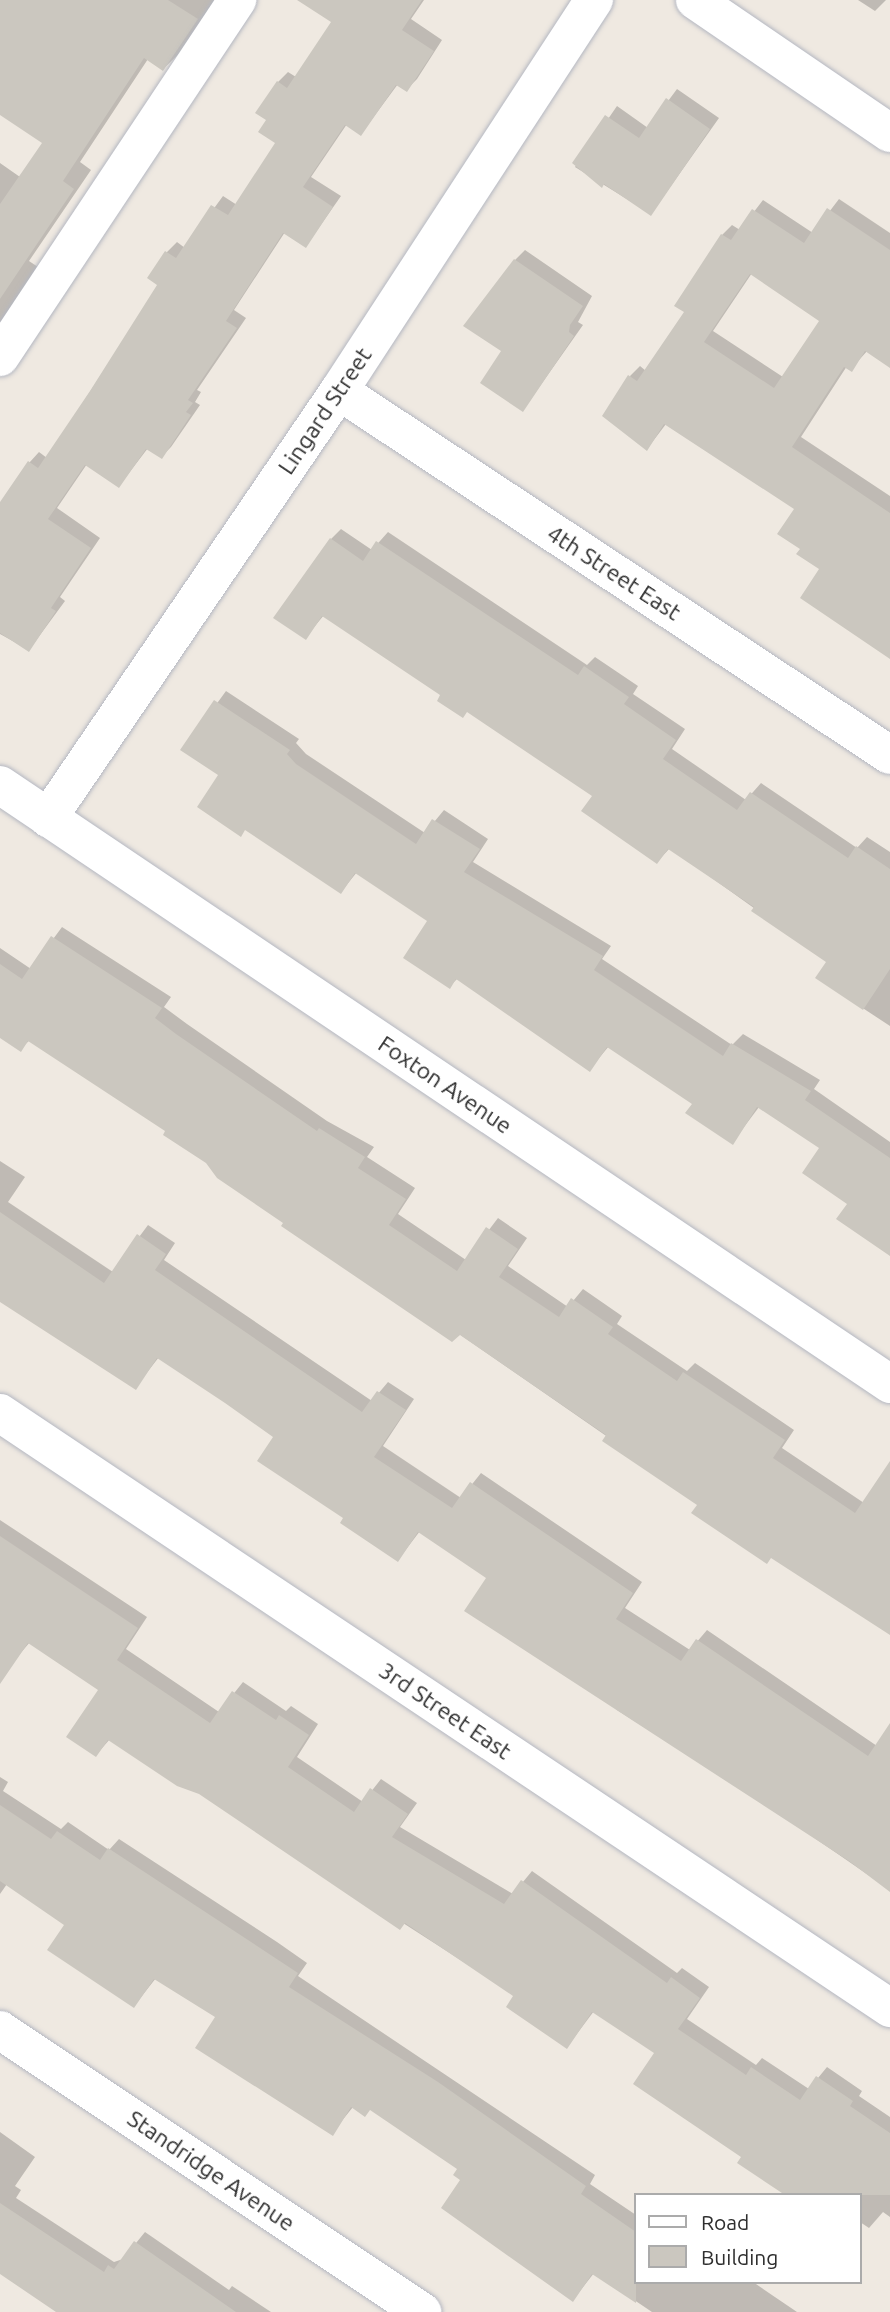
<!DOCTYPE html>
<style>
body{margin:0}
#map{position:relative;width:890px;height:2312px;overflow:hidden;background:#efe9e1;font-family:Ubuntu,sans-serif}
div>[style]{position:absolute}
.shadow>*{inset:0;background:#0003}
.building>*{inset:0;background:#cbc7bf}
.roads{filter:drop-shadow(0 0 2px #b4b7c1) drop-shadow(0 0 2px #b4b7c1)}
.minor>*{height:38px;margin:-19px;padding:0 19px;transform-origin:19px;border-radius:19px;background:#fff}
span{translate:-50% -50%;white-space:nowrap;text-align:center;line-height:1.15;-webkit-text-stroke:5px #fff;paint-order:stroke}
.street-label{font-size:23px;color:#2e2e2e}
.legend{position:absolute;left:634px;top:2193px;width:228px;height:91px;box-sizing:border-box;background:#fff;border:2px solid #ababab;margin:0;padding:9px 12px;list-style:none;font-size:21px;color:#2e2e2e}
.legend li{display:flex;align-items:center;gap:14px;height:35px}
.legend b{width:35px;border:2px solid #ababab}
</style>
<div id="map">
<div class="shadow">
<i style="clip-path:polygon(0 0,215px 0,182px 51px,163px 69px,148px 59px,80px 162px,91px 170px,29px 261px,38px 267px,0 328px,0 163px,20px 177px,44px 142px,0 113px)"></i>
<i style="clip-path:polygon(333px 0,424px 0,411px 19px,442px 40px,417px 79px,407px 89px,398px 84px,361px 134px,347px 124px,311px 177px,341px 196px,306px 246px,285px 232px,234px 310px,246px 318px,197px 390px,201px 392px,195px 402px,200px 405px,171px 447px,161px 457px,148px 448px,119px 486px,87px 464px,57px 508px,100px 538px,60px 597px,65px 601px,29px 650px,0 634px,0 521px,29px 463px,39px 452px,47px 458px,160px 284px,167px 252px,177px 242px,185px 248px,223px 196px,237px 205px,278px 143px,268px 119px,278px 82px,288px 72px,296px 77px,333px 21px)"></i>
<i style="clip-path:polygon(858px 0,886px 0,875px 11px)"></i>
<i style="clip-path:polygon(677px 89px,719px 118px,651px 214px,575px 167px,617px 106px,648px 128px)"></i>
<i style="clip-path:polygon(evenodd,839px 199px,890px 233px,890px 366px,868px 350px,851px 369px,847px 366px,801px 437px,890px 496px,890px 657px,821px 568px,796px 509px,666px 424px,647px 449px,630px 376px,640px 366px,646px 371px,686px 312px,722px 235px,732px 225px,740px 230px,763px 200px,813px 233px,839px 199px,752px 273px,822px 320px,783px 377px,713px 331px,752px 273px)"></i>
<i style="clip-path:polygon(525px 250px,592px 296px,578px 322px,583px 325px,523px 410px,515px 260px)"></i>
<i style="clip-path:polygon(341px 529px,372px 550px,388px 532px,587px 665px,595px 657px,638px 686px,633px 694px,685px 729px,672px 749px,746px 800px,761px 783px,857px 848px,867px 837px,890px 852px,890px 1026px,817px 978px,828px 961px,670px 848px,657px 862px,594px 795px,324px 615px,306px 637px,331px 539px)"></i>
<i style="clip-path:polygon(226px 691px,299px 739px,296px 743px,306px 754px,425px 833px,444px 810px,488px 839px,473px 862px,611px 946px,602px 959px,732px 1045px,743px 1034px,820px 1080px,814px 1089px,890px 1142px,890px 1254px,849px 1203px,822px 1147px,759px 1107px,732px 1143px,694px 1103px,609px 1046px,590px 1069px,458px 978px,450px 986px,430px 920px,357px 872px,341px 892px,221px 775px,183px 750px)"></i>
<i style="clip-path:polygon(62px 927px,171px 997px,164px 1007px,187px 1024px,327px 1121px,374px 1147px,367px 1157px,415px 1188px,398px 1214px,466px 1260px,498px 1218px,527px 1238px,508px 1266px,568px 1307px,583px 1289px,622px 1316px,617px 1324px,687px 1371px,695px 1363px,794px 1430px,782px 1448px,864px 1503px,890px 1483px,890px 1633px,167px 1131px,30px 1040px,20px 1049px,0 1036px,0 948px,31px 969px)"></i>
<i style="clip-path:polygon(0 1161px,25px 1177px,8px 1202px,113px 1272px,148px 1225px,175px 1243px,164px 1260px,372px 1401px,388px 1382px,414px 1399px,383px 1446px,461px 1498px,481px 1473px,642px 1582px,625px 1608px,690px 1650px,707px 1630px,877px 1746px,890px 1728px,890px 1890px,755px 1797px,617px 1710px,488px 1578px,420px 1531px,398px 1560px,345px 1518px,276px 1437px,159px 1357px,135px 1388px,0 1297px)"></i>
<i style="clip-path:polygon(0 1520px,147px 1617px,126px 1649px,219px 1712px,243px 1682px,286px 1711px,291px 1706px,318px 1724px,297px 1757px,363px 1802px,381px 1779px,417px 1803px,400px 1827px,513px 1894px,532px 1871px,677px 1973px,682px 1968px,709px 1987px,687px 2019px,756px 2065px,762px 2058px,809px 2089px,827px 2067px,862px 2091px,859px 2096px,890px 2117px,890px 2217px,883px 2212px,869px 2228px,860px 2222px,860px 2195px,743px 2157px,656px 2053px,594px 2011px,567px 2047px,515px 1995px,199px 1792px,110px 1739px,96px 1755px,100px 1690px,30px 1642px,13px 1662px,0 1653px)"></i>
<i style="clip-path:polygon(0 1777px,8px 1782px,3px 1791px,61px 1829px,68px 1822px,109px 1850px,119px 1839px,277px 1942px,307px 1963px,298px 1976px,595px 2175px,590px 2184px,636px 2215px,636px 2282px,753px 2282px,797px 2312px,652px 2312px,594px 2273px,573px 2300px,443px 2208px,463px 2179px,460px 2168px,371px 2108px,353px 2107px,332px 2133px,218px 2017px,156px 1978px,134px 2006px,66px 1924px,7px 1884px,0 1894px)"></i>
<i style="clip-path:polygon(0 2132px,35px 2157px,15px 2186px,21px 2190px,16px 2198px,114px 2262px,123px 2259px,145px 2232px,229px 2290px,232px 2286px,271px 2312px,59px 2312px,0 2271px)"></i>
</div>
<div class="building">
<i style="clip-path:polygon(0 0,168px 0,198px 19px,163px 71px,144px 58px,63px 181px,74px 189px,0 299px,0 204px,42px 143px,0 115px)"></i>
<i style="clip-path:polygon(297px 0,422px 0,402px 30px,434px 51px,407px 92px,396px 85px,361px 136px,345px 125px,303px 187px,333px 207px,306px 248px,283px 233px,226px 321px,237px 328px,188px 400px,193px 403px,186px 412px,191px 415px,162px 459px,146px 449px,119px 488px,85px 465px,48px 519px,91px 548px,51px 608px,56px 611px,29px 652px,0 633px,0 502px,28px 461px,38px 468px,90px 391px,157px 285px,147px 278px,165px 251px,176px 258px,211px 205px,228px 215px,275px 143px,258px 132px,266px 120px,255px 113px,277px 81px,287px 88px,331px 22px)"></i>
<i style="clip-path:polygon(666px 98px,710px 129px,651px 216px,604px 184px,602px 188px,572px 163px,605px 115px,639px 138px)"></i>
<i style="clip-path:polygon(evenodd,827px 208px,890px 250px,890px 368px,865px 351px,852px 372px,844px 367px,792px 447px,890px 513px,890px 659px,800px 598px,819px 569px,796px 554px,800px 549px,777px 534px,794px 509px,664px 424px,647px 451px,602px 416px,628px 375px,637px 381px,684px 312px,674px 306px,721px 234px,731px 240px,752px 209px,804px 243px,827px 208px,750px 274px,819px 321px,774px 388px,704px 342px,750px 274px)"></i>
<i style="clip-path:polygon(514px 259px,583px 306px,570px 325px,569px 332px,574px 336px,523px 412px,480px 383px,501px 351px,463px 326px)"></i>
<i style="clip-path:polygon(330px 538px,363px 561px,376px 541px,578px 675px,584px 666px,629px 697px,624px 704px,676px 740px,663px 759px,737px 810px,750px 792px,848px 858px,856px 846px,890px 869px,890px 969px,863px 1010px,815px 978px,826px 962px,751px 911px,754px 907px,668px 849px,657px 864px,581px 811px,592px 796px,467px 712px,463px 718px,437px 701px,440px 695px,322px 616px,306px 640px,273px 618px)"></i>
<i style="clip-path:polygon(214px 700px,290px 750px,287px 754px,296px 764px,416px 844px,432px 819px,480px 849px,464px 872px,603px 956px,594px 970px,723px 1056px,731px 1043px,811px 1091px,805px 1100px,890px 1158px,890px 1256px,836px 1219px,847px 1204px,802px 1173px,819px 1148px,757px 1107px,733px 1145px,685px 1113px,692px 1104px,607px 1047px,590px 1072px,456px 979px,450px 989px,403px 958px,427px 921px,355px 873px,341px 894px,245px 830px,241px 837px,197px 807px,218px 775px,180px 750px)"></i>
<i style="clip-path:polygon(51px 936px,162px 1008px,155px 1018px,176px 1034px,317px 1131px,319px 1128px,365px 1157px,358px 1168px,406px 1199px,389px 1225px,457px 1271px,486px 1227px,518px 1249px,499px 1277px,559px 1317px,571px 1298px,613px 1327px,608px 1334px,677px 1381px,683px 1372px,785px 1440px,773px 1458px,855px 1513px,890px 1461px,890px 1635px,771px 1558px,767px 1564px,691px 1513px,697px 1505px,602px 1441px,606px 1435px,460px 1335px,452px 1342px,281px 1226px,283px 1223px,217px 1178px,206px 1163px,163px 1135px,165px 1131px,28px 1041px,21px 1052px,0 1038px,0 964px,22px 979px)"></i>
<i style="clip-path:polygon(0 1212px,104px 1283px,137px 1234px,166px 1254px,155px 1270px,362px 1412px,377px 1391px,406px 1410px,374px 1457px,452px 1508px,470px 1482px,633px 1593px,616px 1619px,681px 1661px,696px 1639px,868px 1756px,890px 1723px,890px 1892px,849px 1861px,464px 1611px,486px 1578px,418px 1532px,398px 1562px,340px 1523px,343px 1518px,257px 1461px,273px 1437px,225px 1403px,157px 1358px,136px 1390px,0 1302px)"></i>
<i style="clip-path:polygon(0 1536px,138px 1628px,117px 1660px,210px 1723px,232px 1691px,276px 1720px,279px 1715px,309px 1735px,288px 1767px,354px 1812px,370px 1788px,408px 1814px,392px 1837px,504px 1904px,521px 1880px,667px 1983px,671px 1977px,700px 1998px,678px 2029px,746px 2075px,751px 2067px,800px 2100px,816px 2076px,853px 2101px,850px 2106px,890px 2133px,890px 2195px,785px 2195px,737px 2163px,741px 2157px,633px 2084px,654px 2053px,592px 2012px,567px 2049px,506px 2007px,513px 1996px,405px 1923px,400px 1930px,199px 1794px,177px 1786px,108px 1740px,96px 1757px,66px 1737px,98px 1690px,28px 1643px,0 1684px)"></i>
<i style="clip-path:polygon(0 1805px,51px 1839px,57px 1831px,100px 1860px,108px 1848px,298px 1973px,289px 1987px,438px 2082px,586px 2186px,581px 2194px,636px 2232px,636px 2303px,592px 2274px,573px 2302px,441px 2208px,460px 2180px,453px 2175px,457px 2169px,370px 2110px,365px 2117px,351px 2107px,333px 2136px,195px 2048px,215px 2017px,154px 1979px,134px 2008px,47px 1950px,64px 1925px,0 1881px)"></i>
<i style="clip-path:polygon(0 2203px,104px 2272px,108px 2265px,114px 2269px,134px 2241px,236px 2312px,56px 2312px,0 2274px)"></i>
</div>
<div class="roads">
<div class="minor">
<i style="left:695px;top:0;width:236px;rotate:34.3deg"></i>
<i style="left:0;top:357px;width:429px;rotate:-56.4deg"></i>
<i style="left:339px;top:391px;width:660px;rotate:33.45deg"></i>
<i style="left:0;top:785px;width:1073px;rotate:33.94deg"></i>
<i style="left:48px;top:818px;width:517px;rotate:-55.73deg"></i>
<i style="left:339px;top:391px;width:467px;rotate:-56.9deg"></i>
<i style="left:0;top:1413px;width:1071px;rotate:33.76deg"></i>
<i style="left:0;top:2030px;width:508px;rotate:33.75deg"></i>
</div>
</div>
<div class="street-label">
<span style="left:325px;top:411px;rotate:-56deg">Lingard Street</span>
<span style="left:614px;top:573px;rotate:33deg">4th Street East</span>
<span style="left:445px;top:1085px;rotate:34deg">Foxton Avenue</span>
<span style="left:445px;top:1711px;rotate:34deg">3rd Street East</span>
<span style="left:211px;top:2171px;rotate:34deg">Standridge Avenue</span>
</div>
<ul class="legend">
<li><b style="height:9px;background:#fff"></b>Road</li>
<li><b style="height:19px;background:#cbc7bf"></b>Building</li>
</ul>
</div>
